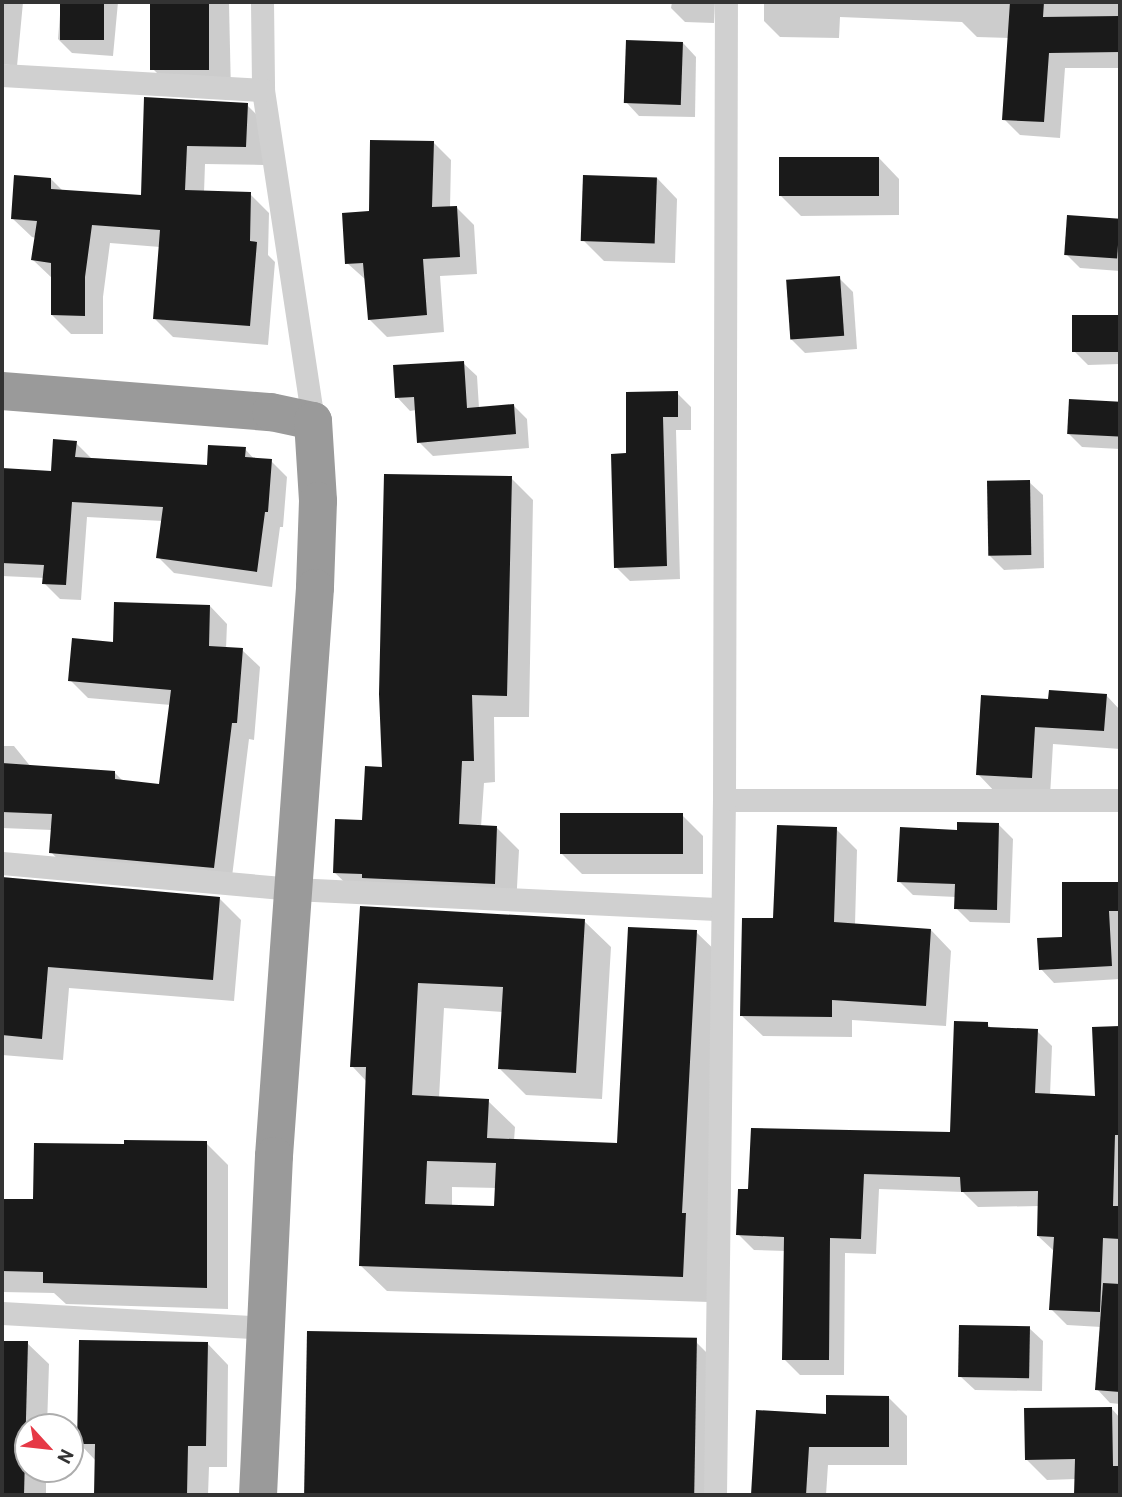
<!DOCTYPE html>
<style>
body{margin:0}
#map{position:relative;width:1122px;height:1497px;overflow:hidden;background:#fff;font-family:Barlow,sans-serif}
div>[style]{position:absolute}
.shadow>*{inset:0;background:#0003}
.building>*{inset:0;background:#1a1a1a;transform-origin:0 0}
.street>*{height:23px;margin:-11.5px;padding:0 11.5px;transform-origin:11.5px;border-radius:11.5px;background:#d0d0d0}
.highway>*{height:38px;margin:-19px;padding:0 19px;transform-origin:19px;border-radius:19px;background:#9a9a9a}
span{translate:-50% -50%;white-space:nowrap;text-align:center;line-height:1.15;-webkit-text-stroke:7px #fff;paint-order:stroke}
.frame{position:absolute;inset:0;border:4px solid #333;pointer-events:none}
.north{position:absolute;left:14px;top:1413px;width:70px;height:70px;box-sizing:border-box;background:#fff;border:2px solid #adadad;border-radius:50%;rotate:117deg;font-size:19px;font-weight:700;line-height:28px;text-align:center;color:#333}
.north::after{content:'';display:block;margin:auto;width:24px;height:32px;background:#e63946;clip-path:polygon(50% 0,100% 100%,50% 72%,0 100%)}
</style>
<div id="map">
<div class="shadow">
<i style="clip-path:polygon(2px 2px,23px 2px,17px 66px,2px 64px)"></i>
<i style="clip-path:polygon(61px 2px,118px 2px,113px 56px,72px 53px,58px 39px)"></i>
<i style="clip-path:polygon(152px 2px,229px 4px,231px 93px,174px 90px,153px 69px)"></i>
<i style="clip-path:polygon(672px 2px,715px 2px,714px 23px,685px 22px,671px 8px)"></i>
<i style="clip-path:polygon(764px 2px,1120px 2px,1120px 68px,1065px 68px,1060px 138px,1020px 135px,1004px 119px,1010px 38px,977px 37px,962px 22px,840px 17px,839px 38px,780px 37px,764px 21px)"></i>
<i style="clip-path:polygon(683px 43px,696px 57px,695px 117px,639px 116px,626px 102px)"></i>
<i style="clip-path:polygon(146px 99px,247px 105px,266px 124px,264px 165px,205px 164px,204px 193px,250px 194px,269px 213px,268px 255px,275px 262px,268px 345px,173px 337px,154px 318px,160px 247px,110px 243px,103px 297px,103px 334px,71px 334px,52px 315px,53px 279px,33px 260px,36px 238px,32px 237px,13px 219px,51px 179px,63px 191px,143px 197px)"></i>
<i style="clip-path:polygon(434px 143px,451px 160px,450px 208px,457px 208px,474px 225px,477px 274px,440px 276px,444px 332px,387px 337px,369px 319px,366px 280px,347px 263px,371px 213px)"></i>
<i style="clip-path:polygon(879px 158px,899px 179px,899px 215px,801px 216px,780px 195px)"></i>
<i style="clip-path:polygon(657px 178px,677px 199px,675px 263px,604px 261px,583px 240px)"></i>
<i style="clip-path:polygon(1069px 217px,1120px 221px,1120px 271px,1080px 268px,1066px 254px)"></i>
<i style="clip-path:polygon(839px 278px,853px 292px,857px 349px,805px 353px,791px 339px)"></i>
<i style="clip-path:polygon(1120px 316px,1120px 364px,1088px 365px,1074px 351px,1074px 317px)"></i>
<i style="clip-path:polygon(463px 363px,477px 376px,479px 408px,513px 405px,527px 419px,529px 448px,433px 456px,419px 442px,416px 410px,410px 411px,397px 397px)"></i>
<i style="clip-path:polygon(677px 393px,691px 407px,691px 430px,676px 430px,680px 579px,630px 581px,616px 567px,628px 455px)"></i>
<i style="clip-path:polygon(1071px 401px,1120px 404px,1120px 449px,1082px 447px,1069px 434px)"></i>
<i style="clip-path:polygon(76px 443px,91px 458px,208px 467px,245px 449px,255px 460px,271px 461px,287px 477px,283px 527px,280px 527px,272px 587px,174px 573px,158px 557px,163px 521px,87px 517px,81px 600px,60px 599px,44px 583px,45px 578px,2px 576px,2px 469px,53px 473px)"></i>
<i style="clip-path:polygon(511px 478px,533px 500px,529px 717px,494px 717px,495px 782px,484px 783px,481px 827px,497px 828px,519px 850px,516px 906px,357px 894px,334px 872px,364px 822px)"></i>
<i style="clip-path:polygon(1029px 482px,1043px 495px,1044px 568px,1004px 570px,990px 556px)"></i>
<i style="clip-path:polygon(210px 606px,227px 624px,226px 649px,242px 650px,260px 667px,254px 740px,249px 739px,231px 885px,68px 870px,51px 852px,52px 830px,2px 828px,2px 746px,14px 746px,31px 767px,115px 773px,123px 781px,160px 786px,171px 705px,88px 698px,70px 680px,114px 644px)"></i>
<i style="clip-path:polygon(1106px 695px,1120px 710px,1120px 749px,1053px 744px,1050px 796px,996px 793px,978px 774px,1050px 701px)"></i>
<i style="clip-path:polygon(682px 815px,703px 836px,703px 874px,582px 874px,561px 853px)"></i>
<i style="clip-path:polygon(999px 825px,1013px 839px,1010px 923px,970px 922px,956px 908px,956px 897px,913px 895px,899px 881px,958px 831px)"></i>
<i style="clip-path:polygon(836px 829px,857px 850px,855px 925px,931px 930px,951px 951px,946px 1026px,852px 1020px,852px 1037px,763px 1036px,742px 1016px,775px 920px)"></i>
<i style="clip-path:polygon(2px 879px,219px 898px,241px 920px,234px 1001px,69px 988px,63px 1060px,2px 1055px)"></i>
<i style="clip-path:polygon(1064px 884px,1120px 884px,1120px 979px,1054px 983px,1041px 969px,1063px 939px)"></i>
<i style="clip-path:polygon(evenodd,361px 908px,584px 921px,611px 947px,602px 1099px,526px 1095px,500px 1069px,503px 1012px,444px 1008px,439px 1098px,488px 1101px,515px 1127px,514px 1141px,618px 1145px,696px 932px,723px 958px,709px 1302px,387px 1291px,360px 1265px,367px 1082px,352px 1066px,361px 908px,452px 1187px,497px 1188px,496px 1208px,452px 1207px,452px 1187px)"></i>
<i style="clip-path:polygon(987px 1024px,992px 1029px,1037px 1031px,1052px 1046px,1050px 1095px,1096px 1098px,1094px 1028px,1120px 1027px,1120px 1253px,1115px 1328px,1120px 1328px,1120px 1404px,1110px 1403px,1097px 1389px,1101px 1327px,1067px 1325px,1051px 1309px,1055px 1252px,1038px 1236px,1039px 1206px,978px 1207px,963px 1192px,879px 1189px,876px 1254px,845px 1253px,844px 1375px,800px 1375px,784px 1359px,786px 1251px,754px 1250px,738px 1234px,750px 1191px,952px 1133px)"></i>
<i style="clip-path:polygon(206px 1143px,228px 1165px,228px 1309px,66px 1304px,54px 1293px,2px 1292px,2px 1201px,35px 1201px,36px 1145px)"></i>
<i style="clip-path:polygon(1029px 1328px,1043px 1341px,1042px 1391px,975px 1390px,961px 1377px)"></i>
<i style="clip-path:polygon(309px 1333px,696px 1342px,723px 1369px,719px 1495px,304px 1495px)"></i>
<i style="clip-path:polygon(2px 1342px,27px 1343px,49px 1364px,47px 1427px,28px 1427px,28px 1469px,46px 1469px,46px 1495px,2px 1495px)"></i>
<i style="clip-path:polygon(207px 1343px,228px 1365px,227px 1467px,209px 1467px,208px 1495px,96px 1495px,96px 1461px,79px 1443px)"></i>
<i style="clip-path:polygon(888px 1397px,907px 1416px,907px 1465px,828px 1465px,826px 1495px,752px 1495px,758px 1412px,827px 1416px)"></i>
<i style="clip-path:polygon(1112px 1409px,1120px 1418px,1120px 1495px,1076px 1495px,1076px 1479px,1047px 1480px,1026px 1459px)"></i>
</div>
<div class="building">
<i style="left:60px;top:2px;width:44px;height:38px"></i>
<i style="left:150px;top:2px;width:59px;height:68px"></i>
<i style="clip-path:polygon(1010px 2px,1044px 2px,1043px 17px,1120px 16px,1120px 52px,1049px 53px,1044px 122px,1002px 120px)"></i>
<i style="left:626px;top:40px;width:57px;height:63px;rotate:2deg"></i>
<i style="clip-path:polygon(144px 97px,248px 103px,246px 147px,187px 146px,185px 190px,251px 192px,250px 241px,257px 242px,250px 326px,153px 319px,160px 230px,92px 225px,85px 277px,85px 316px,51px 315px,51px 263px,31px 260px,37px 221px,11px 219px,14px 175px,51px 178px,51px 189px,141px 195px)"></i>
<i style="clip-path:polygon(370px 140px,434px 141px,432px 207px,457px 206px,460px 257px,423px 259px,427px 315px,368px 320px,363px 263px,345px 264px,342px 213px,369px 211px)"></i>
<i style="left:779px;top:157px;width:100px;height:39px"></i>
<i style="left:583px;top:175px;width:74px;height:66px;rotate:2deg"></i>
<i style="left:1067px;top:215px;width:53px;height:40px;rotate:4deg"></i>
<i style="left:840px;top:276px;width:60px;height:54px;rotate:86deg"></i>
<i style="left:1072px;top:315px;width:48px;height:37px"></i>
<i style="clip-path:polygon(464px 361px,467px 408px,514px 404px,516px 434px,417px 443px,414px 397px,395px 398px,393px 365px)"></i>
<i style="clip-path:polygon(678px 391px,678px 417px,663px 417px,667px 566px,614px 568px,611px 454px,626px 453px,626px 392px)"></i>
<i style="left:1069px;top:399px;width:51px;height:35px;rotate:3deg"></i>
<i style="clip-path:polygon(53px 439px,77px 441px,75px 457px,207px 465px,208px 445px,246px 447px,245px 457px,272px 459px,268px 512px,265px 512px,257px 572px,156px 558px,163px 507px,72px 502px,66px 585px,42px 584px,44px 565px,2px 563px,2px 468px,51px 471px)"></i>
<i style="clip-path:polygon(384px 474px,512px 476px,507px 696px,472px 695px,474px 761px,462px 761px,459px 824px,497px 826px,495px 884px,362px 878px,362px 874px,333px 873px,335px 819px,362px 820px,365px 766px,382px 767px,379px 694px)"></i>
<i style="left:1030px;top:480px;width:75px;height:43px;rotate:89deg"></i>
<i style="clip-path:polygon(114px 602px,210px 605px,209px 646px,243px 648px,237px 723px,232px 723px,214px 868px,49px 853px,52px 814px,2px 812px,2px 763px,115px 771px,115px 779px,159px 784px,171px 690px,68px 681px,72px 638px,113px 642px)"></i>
<i style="clip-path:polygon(1049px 690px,1107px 694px,1104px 731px,1035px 727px,1032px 778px,976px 775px,981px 695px,1048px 699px)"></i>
<i style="left:683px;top:813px;width:41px;height:123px;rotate:90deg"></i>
<i style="clip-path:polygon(957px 822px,999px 823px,997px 910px,954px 909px,955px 884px,897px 882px,900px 827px,957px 830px)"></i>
<i style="clip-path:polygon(777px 825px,837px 827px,834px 922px,931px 929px,926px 1006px,832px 1000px,832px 1017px,740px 1016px,742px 918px,773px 918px)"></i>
<i style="clip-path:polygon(2px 877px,220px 897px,213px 980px,48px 967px,42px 1039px,2px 1035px)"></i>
<i style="clip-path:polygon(1062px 882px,1120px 882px,1120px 911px,1109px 911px,1112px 966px,1039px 970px,1037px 938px,1062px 937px)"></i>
<i style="clip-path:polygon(evenodd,360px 906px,585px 919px,576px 1073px,498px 1069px,503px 987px,418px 983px,412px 1095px,489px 1099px,487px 1138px,617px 1143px,628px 927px,697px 930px,682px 1213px,686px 1213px,683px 1277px,359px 1266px,366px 1067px,350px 1067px,360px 906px,427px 1161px,496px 1163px,494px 1206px,425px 1204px,427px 1161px)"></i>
<i style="clip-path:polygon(954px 1021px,988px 1022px,988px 1027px,1038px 1029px,1035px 1093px,1095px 1096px,1092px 1027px,1120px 1026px,1120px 1135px,1115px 1135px,1113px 1206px,1120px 1206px,1120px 1239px,1103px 1238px,1100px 1312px,1049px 1310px,1054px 1237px,1037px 1236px,1038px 1191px,961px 1192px,960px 1177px,864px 1174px,861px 1239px,830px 1238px,829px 1360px,782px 1360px,784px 1237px,736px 1235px,738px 1189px,748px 1189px,751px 1128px,950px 1132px)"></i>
<i style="clip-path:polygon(124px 1140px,207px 1141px,207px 1288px,43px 1283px,43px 1272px,2px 1271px,2px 1199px,33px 1199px,34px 1143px,124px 1144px)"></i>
<i style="clip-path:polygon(1103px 1283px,1120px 1284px,1120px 1392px,1095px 1390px)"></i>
<i style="left:959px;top:1325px;width:71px;height:52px;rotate:1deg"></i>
<i style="left:307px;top:1331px;width:390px;height:164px;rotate:1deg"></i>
<i style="clip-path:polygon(79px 1340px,208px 1342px,206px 1446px,188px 1446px,187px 1495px,94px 1495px,95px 1444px,77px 1444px)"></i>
<i style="clip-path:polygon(2px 1341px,28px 1341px,24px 1495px,2px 1495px)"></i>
<i style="clip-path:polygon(826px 1395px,889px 1396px,889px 1447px,809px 1447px,806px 1495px,751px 1495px,756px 1410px,826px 1414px)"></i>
<i style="clip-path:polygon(1112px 1407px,1113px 1466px,1120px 1466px,1120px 1495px,1074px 1495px,1075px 1459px,1025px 1460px,1024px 1408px)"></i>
</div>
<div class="street">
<i style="left:262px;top:2px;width:88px;rotate:89.3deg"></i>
<i style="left:263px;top:90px;width:335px;rotate:81.4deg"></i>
<i style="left:2px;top:75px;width:261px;rotate:3.3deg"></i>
<i style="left:724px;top:800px;width:396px"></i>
<i style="left:2px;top:863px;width:292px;rotate:5.1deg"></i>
<i style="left:293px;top:889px;width:429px;rotate:2.7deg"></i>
<i style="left:2px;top:1313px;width:266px;rotate:3.2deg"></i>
<i style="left:715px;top:1495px;width:695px;rotate:-89.26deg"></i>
<i style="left:724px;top:800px;width:798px;rotate:-89.86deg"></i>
</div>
<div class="highway">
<i style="left:2px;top:391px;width:270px;rotate:4.5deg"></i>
<i style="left:271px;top:412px;width:43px;rotate:12.1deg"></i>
<i style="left:313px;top:421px;width:80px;rotate:86.4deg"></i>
<i style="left:318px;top:501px;width:87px;rotate:92deg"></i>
<i style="left:315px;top:588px;width:569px;rotate:94.13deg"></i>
<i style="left:274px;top:1156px;width:339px;rotate:92.7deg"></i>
</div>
<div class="frame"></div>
<div class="north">N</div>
</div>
